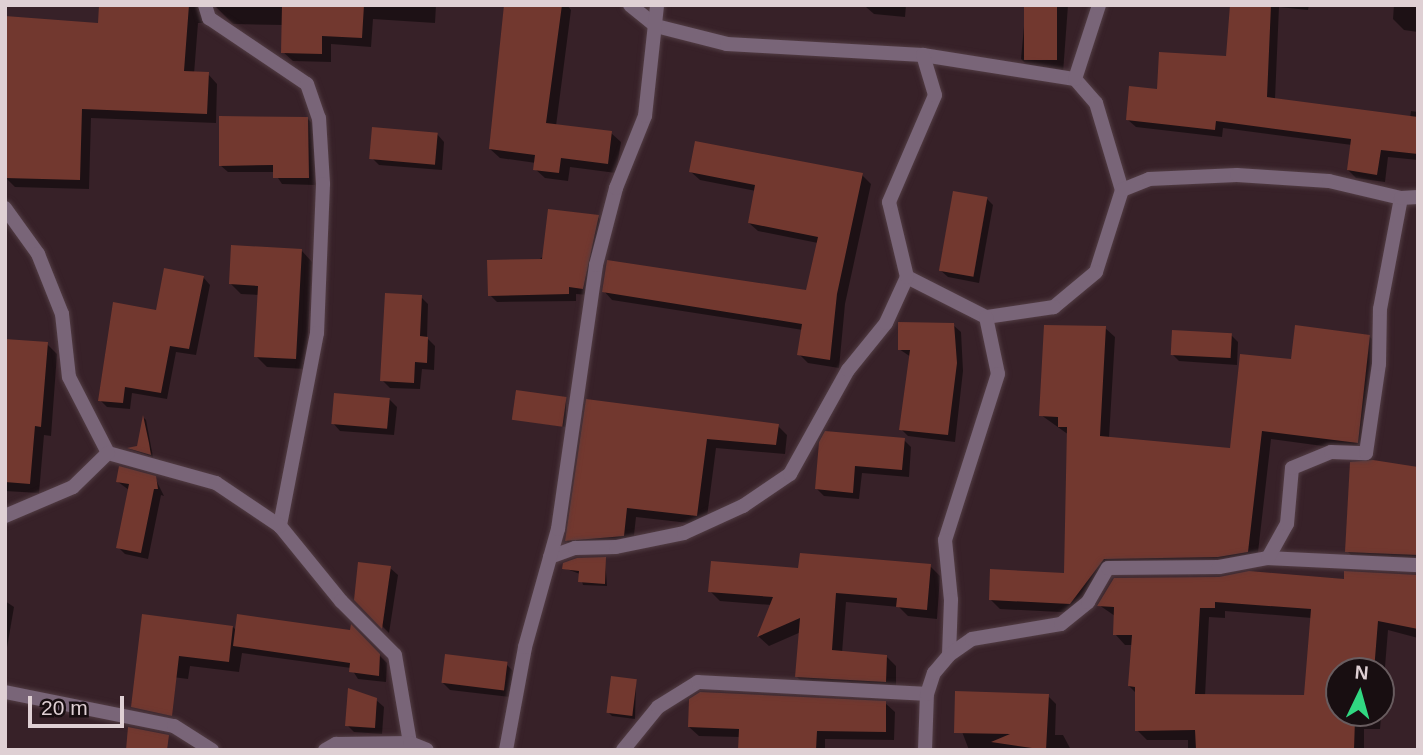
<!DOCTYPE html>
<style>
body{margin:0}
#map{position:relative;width:1423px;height:755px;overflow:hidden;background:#372128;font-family:Arial,sans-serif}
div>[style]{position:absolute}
.shadow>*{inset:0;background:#0007}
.building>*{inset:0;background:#72382f;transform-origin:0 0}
.roads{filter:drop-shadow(0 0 2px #523d44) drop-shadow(0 0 2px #523d44)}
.minor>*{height:14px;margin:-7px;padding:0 7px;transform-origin:7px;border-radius:7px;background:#796578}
span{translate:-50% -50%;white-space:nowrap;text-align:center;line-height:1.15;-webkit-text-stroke:6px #180e11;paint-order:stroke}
.frame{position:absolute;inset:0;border:7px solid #dfd0d4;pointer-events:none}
.north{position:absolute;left:1325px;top:657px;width:70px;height:70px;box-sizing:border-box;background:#180e11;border:2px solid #685c5f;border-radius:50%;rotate:5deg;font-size:19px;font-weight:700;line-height:28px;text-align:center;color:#dfd0d4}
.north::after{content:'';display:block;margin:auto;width:24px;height:32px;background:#31d882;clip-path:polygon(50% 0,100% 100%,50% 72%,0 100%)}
.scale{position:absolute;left:28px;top:696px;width:96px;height:32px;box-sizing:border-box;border:4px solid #dfd0d4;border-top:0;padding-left:9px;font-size:21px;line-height:24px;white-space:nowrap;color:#dfd0d4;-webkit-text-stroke:5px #180e11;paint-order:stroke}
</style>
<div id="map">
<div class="shadow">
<i style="clip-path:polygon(100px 5px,211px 5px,206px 23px,198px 23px,194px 74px,208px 74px,217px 84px,216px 123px,91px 118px,89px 189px,15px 187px,5px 177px,100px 25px)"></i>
<i style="clip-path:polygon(214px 5px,436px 5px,435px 23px,373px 19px,371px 47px,331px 44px,331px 62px,293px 61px,283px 52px,284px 25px,233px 24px)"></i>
<i style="clip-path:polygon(506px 5px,567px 5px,571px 10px,556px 126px,611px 133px,621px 142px,616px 173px,570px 167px,568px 181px,545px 178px,535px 169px,536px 163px,500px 158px,490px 149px)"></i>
<i style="clip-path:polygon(906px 5px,905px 17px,874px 14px,866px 7px)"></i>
<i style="clip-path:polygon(1026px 5px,1068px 5px,1063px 73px,1032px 70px,1021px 59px)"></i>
<i style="clip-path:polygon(1232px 5px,1309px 5px,1308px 10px,1279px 7px,1275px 99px,1410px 118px,1411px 111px,1418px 112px,1418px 160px,1388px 157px,1385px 182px,1356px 178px,1348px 170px,1352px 145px,1223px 128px,1222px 137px,1136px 127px,1128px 120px,1158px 91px,1227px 58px)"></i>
<i style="clip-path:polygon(1394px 5px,1418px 5px,1418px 32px,1404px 30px,1393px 19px)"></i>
<i style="clip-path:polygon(308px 119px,315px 126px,315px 185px,282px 184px,274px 172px,228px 172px,220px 165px)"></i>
<i style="clip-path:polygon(437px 134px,444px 142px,442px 170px,379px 165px,372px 158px)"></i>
<i style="clip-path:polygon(691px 172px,862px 175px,871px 184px,845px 304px,839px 368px,808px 363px,799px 354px,803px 330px,612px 300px,604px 291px,808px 292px,818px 243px,758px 231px,749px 223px,756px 191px,700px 180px)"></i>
<i style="clip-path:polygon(986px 198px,993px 205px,979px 283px,948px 277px,940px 270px)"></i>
<i style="clip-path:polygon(598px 217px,605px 224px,590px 295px,576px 294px,576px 301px,497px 302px,490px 295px)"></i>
<i style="clip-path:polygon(302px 251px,312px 262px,306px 369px,267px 367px,256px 356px,260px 295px,241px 294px,231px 284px)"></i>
<i style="clip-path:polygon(203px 277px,210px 285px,196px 355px,176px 352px,167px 399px,132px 393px,130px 409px,107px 407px,100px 400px,157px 312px)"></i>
<i style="clip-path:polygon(421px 297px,428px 304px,427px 338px,435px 346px,434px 370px,422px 369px,420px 389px,390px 388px,382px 380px)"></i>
<i style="clip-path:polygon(953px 325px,961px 332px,963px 371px,955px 442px,908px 436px,901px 429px,911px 357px,899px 349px)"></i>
<i style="clip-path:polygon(1105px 328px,1115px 337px,1109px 438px,1231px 450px,1292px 361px,1369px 336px,1379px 346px,1367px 452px,1271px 439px,1257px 561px,1114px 568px,1080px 613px,1000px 609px,990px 599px,1066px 575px,1069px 435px,1041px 415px)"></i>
<i style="clip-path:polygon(1231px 335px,1238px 342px,1237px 365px,1179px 361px,1172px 354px)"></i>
<i style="clip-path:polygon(5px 341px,47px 344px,57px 354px,51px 436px,44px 435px,39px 493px,5px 491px)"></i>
<i style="clip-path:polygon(566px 398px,566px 427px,514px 419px)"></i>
<i style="clip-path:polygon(389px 399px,397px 407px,394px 435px,340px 431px,333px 423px)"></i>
<i style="clip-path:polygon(588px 401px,778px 426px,787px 435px,785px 454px,716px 448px,706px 525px,636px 517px,633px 544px,577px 550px,567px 541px)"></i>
<i style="clip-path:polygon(144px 418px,146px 420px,153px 457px,130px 449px,138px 447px)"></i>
<i style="clip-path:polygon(826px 433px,904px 440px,911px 447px,909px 477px,862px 473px,859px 499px,824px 496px,817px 489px)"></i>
<i style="clip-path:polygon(1418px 469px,1418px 561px,1354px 558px,1347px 551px)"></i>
<i style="clip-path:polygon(155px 478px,164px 496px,161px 495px,148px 559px,125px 554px,118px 547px,129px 490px,118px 482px)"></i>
<i style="clip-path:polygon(605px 559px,607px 586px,583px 585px,580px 574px,564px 568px)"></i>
<i style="clip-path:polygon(930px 566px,940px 576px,937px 619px,908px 616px,899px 607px,846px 602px,842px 653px,886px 656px,896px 666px,896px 691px,807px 687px,797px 677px,801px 632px,769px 646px,759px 637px,772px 605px,720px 601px,710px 591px,800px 570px)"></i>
<i style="clip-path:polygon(390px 568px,398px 575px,389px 633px,355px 599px)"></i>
<i style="clip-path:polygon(evenodd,1418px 576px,1418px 638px,1388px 630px,1380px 729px,1364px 729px,1364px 750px,1188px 750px,1188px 740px,1147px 740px,1137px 730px,1136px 693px,1129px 686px,1133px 645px,1125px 645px,1115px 634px,1115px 616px,1099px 605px,1418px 576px,1225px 611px,1312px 618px,1305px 697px,1205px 696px,1209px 617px,1225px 618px,1225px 611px,1418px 576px,1339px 671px,1381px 671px,1381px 713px,1339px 713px,1339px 671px)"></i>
<i style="clip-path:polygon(5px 601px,14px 607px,5px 659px)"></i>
<i style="clip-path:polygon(233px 627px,237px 631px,351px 632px,352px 628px,387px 663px,386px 682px,358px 679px,351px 668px,242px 653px,239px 672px,190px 666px,188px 679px,149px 674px,138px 663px)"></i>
<i style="clip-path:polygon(506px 664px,513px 671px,510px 697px,450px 690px,443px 683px)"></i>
<i style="clip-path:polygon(636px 681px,635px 719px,612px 716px,609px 713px)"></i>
<i style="clip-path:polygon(1048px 696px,1056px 704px,1055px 735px,1063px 735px,1071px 750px,969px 750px,956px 716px)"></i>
<i style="clip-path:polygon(376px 700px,384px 707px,382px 734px,354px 732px,347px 725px)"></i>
<i style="clip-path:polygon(885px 703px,895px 712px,894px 740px,825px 739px,825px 750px,740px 750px,740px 737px,699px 736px,689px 727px)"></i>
</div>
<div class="building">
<i style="clip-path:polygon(99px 5px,189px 5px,184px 71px,209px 72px,207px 114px,82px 109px,80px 180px,5px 178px,5px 16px,98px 23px)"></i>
<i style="clip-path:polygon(282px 5px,364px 5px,362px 38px,322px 36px,322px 54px,281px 53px)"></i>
<i style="clip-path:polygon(504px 5px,562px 5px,546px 123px,612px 131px,608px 164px,561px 158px,559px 173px,533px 170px,535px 155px,489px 149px)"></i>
<i style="left:1024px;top:5px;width:33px;height:55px"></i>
<i style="clip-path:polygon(1230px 5px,1271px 5px,1267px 97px,1418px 117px,1418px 154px,1381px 150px,1377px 175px,1347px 170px,1351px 139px,1216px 121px,1215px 130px,1126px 120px,1129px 86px,1157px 89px,1159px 52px,1226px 56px)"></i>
<i style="clip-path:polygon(219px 116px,308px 117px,309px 178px,273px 178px,273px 165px,219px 166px)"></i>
<i style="left:372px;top:127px;width:66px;height:32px;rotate:5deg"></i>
<i style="clip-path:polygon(695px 141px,863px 173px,837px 294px,830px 360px,797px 355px,802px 324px,602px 292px,607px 260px,806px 290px,818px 237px,748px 223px,755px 185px,689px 172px)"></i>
<i style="left:953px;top:191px;width:35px;height:81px;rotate:10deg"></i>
<i style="clip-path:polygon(548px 209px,599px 215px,583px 289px,569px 287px,569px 294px,488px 296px,487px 260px,542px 259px)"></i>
<i style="clip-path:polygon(231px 245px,302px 249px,296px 359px,254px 357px,258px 286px,229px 284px)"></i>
<i style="clip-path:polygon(164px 268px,204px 276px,189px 349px,170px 346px,161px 393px,125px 387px,123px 403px,98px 401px,113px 302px,156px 310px)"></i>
<i style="clip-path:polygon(385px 293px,422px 295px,420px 336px,428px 337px,427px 363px,415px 362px,414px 383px,380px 381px)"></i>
<i style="clip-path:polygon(898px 322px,954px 323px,957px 363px,948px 435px,899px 430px,910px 350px,898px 350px)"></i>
<i style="clip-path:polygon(1044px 325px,1106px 326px,1100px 436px,1230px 448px,1240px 354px,1291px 359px,1295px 325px,1370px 335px,1358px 443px,1262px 431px,1248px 552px,1218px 557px,1104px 559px,1070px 604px,989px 600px,990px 569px,1064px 573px,1067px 427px,1058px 427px,1058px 417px,1039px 416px)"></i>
<i style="left:1172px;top:330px;width:60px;height:25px;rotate:3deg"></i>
<i style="clip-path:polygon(5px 339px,48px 342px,41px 427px,35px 426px,30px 484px,5px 482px)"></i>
<i style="left:516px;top:390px;width:51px;height:30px;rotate:8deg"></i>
<i style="left:334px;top:393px;width:56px;height:31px;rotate:5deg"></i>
<i style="clip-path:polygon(586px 399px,779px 424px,776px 445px,707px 439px,697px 516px,627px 508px,624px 536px,565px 541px)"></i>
<i style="clip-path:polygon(143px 415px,149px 443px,151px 455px,127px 448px,137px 446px)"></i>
<i style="clip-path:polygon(825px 431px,905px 438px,902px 470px,855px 466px,853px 493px,815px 489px,819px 442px)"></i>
<i style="clip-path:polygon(1373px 460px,1418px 467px,1418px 555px,1345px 552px,1350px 462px)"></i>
<i style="clip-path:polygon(119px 466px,156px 476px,158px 489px,154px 489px,141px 553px,116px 548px,129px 484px,116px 482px)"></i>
<i style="clip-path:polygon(800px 553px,931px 564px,927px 610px,896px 607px,897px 598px,836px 593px,832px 650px,887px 655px,886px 682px,795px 677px,800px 618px,757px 637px,773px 597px,708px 592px,711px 561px,798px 568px)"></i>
<i style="clip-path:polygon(606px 557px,605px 584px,578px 582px,579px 571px,562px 569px,563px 563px,577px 558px)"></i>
<i style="clip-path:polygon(358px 562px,391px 566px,382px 629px,354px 600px)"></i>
<i style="clip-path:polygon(evenodd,1249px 571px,1344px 579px,1344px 571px,1418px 575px,1418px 629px,1378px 621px,1374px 671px,1339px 671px,1339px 713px,1371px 713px,1370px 719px,1355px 719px,1354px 750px,1196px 750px,1195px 730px,1135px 731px,1135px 687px,1128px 686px,1132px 635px,1113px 635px,1114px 607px,1097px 606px,1114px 578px,1219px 577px,1249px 571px,1215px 602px,1311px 609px,1304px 695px,1195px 694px,1200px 608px,1215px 608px,1215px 602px)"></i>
<i style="clip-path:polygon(142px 614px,233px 626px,229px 662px,179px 656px,172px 716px,131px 707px)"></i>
<i style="clip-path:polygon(237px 614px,350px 630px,351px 624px,380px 654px,379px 676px,349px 672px,350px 663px,233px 646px)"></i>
<i style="left:445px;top:654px;width:63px;height:29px;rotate:7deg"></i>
<i style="left:611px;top:676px;width:26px;height:37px;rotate:7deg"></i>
<i style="clip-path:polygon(348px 688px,377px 698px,375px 728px,345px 726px)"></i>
<i style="clip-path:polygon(955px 691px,1049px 694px,1046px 750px,991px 742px,1010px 734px,954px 733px)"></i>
<i style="clip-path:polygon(700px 692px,886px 701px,886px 732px,817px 731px,816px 750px,738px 750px,739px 729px,688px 727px,689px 699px)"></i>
<i style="clip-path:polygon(128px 727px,169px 735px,167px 750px,126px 750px)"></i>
</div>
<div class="roads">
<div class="minor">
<i style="left:205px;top:5px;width:14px;rotate:73deg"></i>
<i style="left:209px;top:18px;width:118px;rotate:34deg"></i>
<i style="left:307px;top:84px;width:36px;rotate:71deg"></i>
<i style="left:319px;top:118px;width:66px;rotate:86.5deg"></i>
<i style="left:323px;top:184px;width:149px;rotate:92.3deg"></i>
<i style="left:317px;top:333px;width:197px;rotate:100.9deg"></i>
<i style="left:280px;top:526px;width:97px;rotate:50.9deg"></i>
<i style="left:341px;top:601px;width:76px;rotate:45deg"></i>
<i style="left:395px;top:655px;width:89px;rotate:80.3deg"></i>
<i style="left:630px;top:5px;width:33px;rotate:39deg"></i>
<i style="left:656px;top:26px;width:73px;rotate:14.2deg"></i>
<i style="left:727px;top:44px;width:196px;rotate:3.2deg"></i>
<i style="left:923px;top:55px;width:154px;rotate:9deg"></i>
<i style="left:1075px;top:79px;width:32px;rotate:49deg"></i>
<i style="left:1096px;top:103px;width:91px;rotate:73.4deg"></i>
<i style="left:1122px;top:190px;width:86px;rotate:107.6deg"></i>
<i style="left:1096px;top:272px;width:55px;rotate:140.2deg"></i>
<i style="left:1054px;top:307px;width:69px;rotate:171.6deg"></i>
<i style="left:1075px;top:79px;width:78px;rotate:-72deg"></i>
<i style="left:1122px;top:190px;width:29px;rotate:-22deg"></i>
<i style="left:1149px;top:179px;width:88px;rotate:-2.6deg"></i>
<i style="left:1237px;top:175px;width:92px;rotate:3.7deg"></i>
<i style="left:1329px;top:181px;width:74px;rotate:13.3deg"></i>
<i style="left:5px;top:208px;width:57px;rotate:54.3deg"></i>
<i style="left:38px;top:254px;width:65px;rotate:68.2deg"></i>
<i style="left:62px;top:314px;width:63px;rotate:83.7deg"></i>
<i style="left:69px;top:377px;width:85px;rotate:62.8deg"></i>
<i style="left:108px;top:453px;width:112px;rotate:15.5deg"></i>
<i style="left:216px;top:483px;width:77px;rotate:33.9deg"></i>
<i style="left:907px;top:277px;width:89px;rotate:26.9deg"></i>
<i style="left:986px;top:317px;width:58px;rotate:78.1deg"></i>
<i style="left:998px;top:374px;width:174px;rotate:107.7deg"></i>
<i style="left:945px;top:540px;width:60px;rotate:84.3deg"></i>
<i style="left:951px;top:600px;width:55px;rotate:92.1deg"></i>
<i style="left:5px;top:516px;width:74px;rotate:-23.1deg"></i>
<i style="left:73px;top:487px;width:49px;rotate:-44.2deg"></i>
<i style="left:550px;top:557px;width:27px;rotate:-20deg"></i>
<i style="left:575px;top:548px;width:41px;rotate:-1.4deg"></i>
<i style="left:616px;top:547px;width:69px;rotate:-11.6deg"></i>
<i style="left:684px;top:533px;width:65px;rotate:-24.6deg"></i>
<i style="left:743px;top:506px;width:57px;rotate:-34.2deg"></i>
<i style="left:790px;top:474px;width:119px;rotate:-60.9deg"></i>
<i style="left:848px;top:370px;width:60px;rotate:-51deg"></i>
<i style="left:886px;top:323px;width:51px;rotate:-65.5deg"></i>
<i style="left:907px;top:277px;width:77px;rotate:-103.5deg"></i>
<i style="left:889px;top:202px;width:116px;rotate:-66.7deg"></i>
<i style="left:935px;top:95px;width:42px;rotate:-106.7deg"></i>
<i style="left:1268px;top:558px;width:150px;rotate:2.7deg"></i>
<i style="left:5px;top:692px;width:172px;rotate:11.4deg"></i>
<i style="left:174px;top:726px;width:45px;rotate:32.3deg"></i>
<i style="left:325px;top:750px;width:13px;rotate:-29deg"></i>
<i style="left:336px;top:744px;width:74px;rotate:-0.8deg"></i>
<i style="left:410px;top:743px;width:18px;rotate:22deg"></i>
<i style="left:506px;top:750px;width:105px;rotate:-79.5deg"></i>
<i style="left:525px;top:647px;width:123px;rotate:-74.4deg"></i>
<i style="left:558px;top:529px;width:267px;rotate:-81.8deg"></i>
<i style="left:596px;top:265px;width:80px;rotate:-75.4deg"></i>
<i style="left:616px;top:188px;width:78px;rotate:-68.1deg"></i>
<i style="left:645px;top:116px;width:112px;rotate:-83.8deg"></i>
<i style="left:623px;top:750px;width:55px;rotate:-50.9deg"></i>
<i style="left:658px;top:707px;width:47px;rotate:-32deg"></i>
<i style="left:698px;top:682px;width:229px;rotate:3deg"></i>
<i style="left:925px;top:750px;width:56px;rotate:-88deg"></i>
<i style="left:927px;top:694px;width:22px;rotate:-72deg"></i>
<i style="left:934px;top:673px;width:23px;rotate:-50deg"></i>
<i style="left:949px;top:655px;width:28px;rotate:-35deg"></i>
<i style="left:972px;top:639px;width:90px;rotate:-9.6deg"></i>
<i style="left:1061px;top:624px;width:35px;rotate:-39deg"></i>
<i style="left:1088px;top:602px;width:39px;rotate:-60deg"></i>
<i style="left:1108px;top:568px;width:111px;rotate:-0.5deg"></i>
<i style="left:1219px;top:567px;width:50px;rotate:-10.4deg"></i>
<i style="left:1268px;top:558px;width:39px;rotate:-61deg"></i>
<i style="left:1287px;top:524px;width:56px;rotate:-84.9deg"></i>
<i style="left:1292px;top:468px;width:42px;rotate:-22.3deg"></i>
<i style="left:1331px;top:452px;width:35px;rotate:2deg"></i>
<i style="left:1366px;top:453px;width:90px;rotate:-81.7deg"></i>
<i style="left:1379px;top:364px;width:55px;rotate:-89deg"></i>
<i style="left:1380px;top:309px;width:113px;rotate:-79.3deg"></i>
<i style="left:1401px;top:198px;width:17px;rotate:-3deg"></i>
</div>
</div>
<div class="frame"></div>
<div class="north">N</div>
<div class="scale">20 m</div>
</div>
